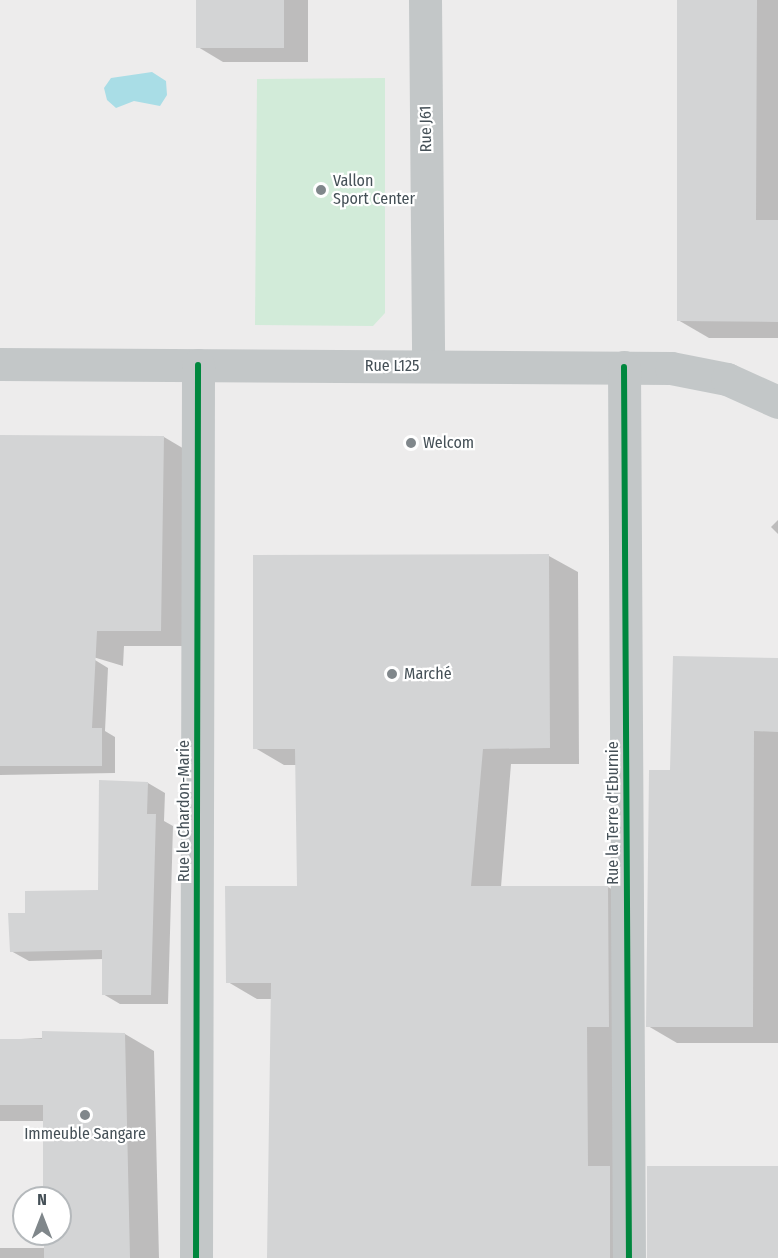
<!DOCTYPE html>
<meta charset="utf-8">
<style>
body{margin:0}
#map{position:relative;width:778px;height:1258px;overflow:hidden;background:#edecec;font-family:"Fira Sans Condensed",sans-serif}
div>[style]{position:absolute}
.green>*{inset:0;background:#d2ebd9}
.water>*{inset:0;background:#a9dde6}
.shadow>*{inset:0;background:#0003;transform-origin:0 0}
.building>*{inset:0;background:#d3d4d5;transform-origin:0 0}
.minor>*{height:33px;margin:-16.5px;padding:0 16.5px;transform-origin:16.5px;border-radius:16.5px;background:#c3c7c8}
.cycleway>*{height:6px;margin:-3px;padding:0 3px;transform-origin:3px;border-radius:3px;background:#00873e}
.dots>*{width:16px;height:16px;translate:-50% -50%;box-sizing:border-box;border:3px solid #fff;border-radius:50%}
span{translate:-50% -50%;white-space:nowrap;text-align:center;line-height:1.15;-webkit-text-stroke:4.5px #fff;paint-order:stroke}
.street-label{font-size:16px;color:#455057}
.poi-label{font-size:16px;color:#455057}
.left{translate:0 -50%;text-align:left}
.north{position:absolute;left:12px;top:1186px;width:60px;height:60px;box-sizing:border-box;background:#fff;border:2px solid #b5b9bc;border-radius:50%;rotate:0deg;font-size:16px;font-weight:700;line-height:24px;text-align:center;color:#455057}
.north::after{content:'';display:block;margin:auto;width:21px;height:27px;background:#80878b;clip-path:polygon(50% 0,100% 100%,50% 72%,0 100%)}
</style>
<div id="map">
<div class="green">
<i style="clip-path:polygon(385px 78px,385px 313px,373px 326px,255px 325px,257px 79px)"></i>
</div>
<div class="water">
<i style="clip-path:polygon(152px 72px,166px 81px,167px 95px,160px 106px,134px 101px,116px 108px,107px 100px,104px 88px,111px 78px)"></i>
</div>
<div class="shadow">
<i style="clip-path:polygon(198px 0,308px 0,308px 62px,223px 62px,198px 47px)"></i>
<i style="clip-path:polygon(679px 0,778px 0,778px 338px,709px 338px,678px 320px)"></i>
<i style="clip-path:polygon(0 437px,164px 437px,191px 453px,187px 646px,124px 646px,123px 666px,0 629px)"></i>
<i style="clip-path:polygon(778px 520px,778px 534px,771px 527px)"></i>
<i style="clip-path:polygon(549px 556px,578px 572px,579px 764px,511px 764px,501px 887px,608px 887px,637px 904px,640px 1258px,270px 1258px,272px 999px,257px 999px,228px 982px,298px 887px,296px 765px,284px 765px,255px 748px)"></i>
<i style="clip-path:polygon(95px 660px,108px 668px,105px 731px,115px 737px,115px 773px,0 775px,0 665px)"></i>
<i style="clip-path:polygon(778px 660px,778px 1043px,677px 1043px,648px 1026px)"></i>
<i style="clip-path:polygon(148px 783px,165px 793px,164px 821px,173px 826px,168px 1004px,120px 1004px,103px 994px,104px 959px,29px 961px,11px 951px,27px 915px,99px 892px)"></i>
<i style="clip-path:polygon(125px 1034px,154px 1051px,159px 1258px,0 1258px,0 1248px,45px 1248px,45px 1234px,60px 1234px,60px 1198px,45px 1198px,44px 1121px,0 1121px,0 1040px)"></i>
<i style="left:649px;top:1167px;width:129px;height:91px"></i>
</div>
<div class="building">
<i style="left:196px;top:0;width:88px;height:48px"></i>
<i style="clip-path:polygon(677px 0,757px 0,756px 220px,778px 220px,778px 322px,677px 321px)"></i>
<i style="clip-path:polygon(0 435px,164px 436px,161px 631px,97px 631px,92px 728px,102px 728px,102px 766px,0 766px)"></i>
<i style="clip-path:polygon(549px 554px,550px 748px,483px 749px,471px 886px,608px 886px,609px 1027px,587px 1027px,588px 1166px,610px 1166px,610px 1258px,267px 1258px,271px 983px,226px 983px,225px 886px,297px 886px,295px 749px,253px 749px,253px 555px)"></i>
<i style="clip-path:polygon(673px 656px,778px 658px,778px 732px,754px 731px,753px 1027px,646px 1027px,649px 770px,670px 770px)"></i>
<i style="clip-path:polygon(99px 780px,148px 782px,147px 814px,156px 814px,151px 995px,102px 995px,102px 950px,10px 952px,8px 913px,25px 913px,25px 891px,98px 890px)"></i>
<i style="clip-path:polygon(42px 1031px,125px 1033px,130px 1258px,44px 1258px,44px 1234px,60px 1234px,60px 1198px,43px 1198px,43px 1105px,0 1105px,0 1039px,42px 1039px)"></i>
<i style="left:647px;top:1166px;width:131px;height:92px"></i>
</div>
<div class="minor">
<i style="left:425px;top:0;width:366px;rotate:89.5deg"></i>
<i style="left:0;top:364px;width:671px;rotate:0.34deg"></i>
<i style="left:671px;top:368px;width:57px;rotate:11.1deg"></i>
<i style="left:727px;top:379px;width:56px;rotate:24.3deg"></i>
<i style="left:624px;top:367px;width:891px;rotate:89.68deg"></i>
<i style="left:196px;top:1258px;width:893px;rotate:-89.87deg"></i>
</div>
<div class="cycleway">
<i style="left:624px;top:367px;width:891px;rotate:89.68deg"></i>
<i style="left:196px;top:1258px;width:893px;rotate:-89.87deg"></i>
</div>
<div class="dots">
<i style="left:321px;top:190px;background:#80878b"></i>
<i style="left:411px;top:443px;background:#80878b"></i>
<i style="left:392px;top:674px;background:#80878b"></i>
<i style="left:85px;top:1115px;background:#80878b"></i>
</div>
<div class="street-label">
<span style="left:426px;top:129px;rotate:-91deg">Rue J61</span>
<span style="left:392px;top:366px">Rue L125</span>
<span style="left:184px;top:811px;rotate:-90deg">Rue le Chardon-Marie</span>
<span style="left:613px;top:813px;rotate:-90deg">Rue la Terre d'Eburnie</span>
</div>
<div class="poi-label">
<span class="left" style="left:333px;top:190px">Vallon<br>Sport Center</span>
<span class="left" style="left:423px;top:443px">Welcom</span>
<span class="left" style="left:404px;top:674px">Marché</span>
<span style="left:85px;top:1134px">Immeuble Sangare</span>
</div>
<div class="north">N</div>
</div>
